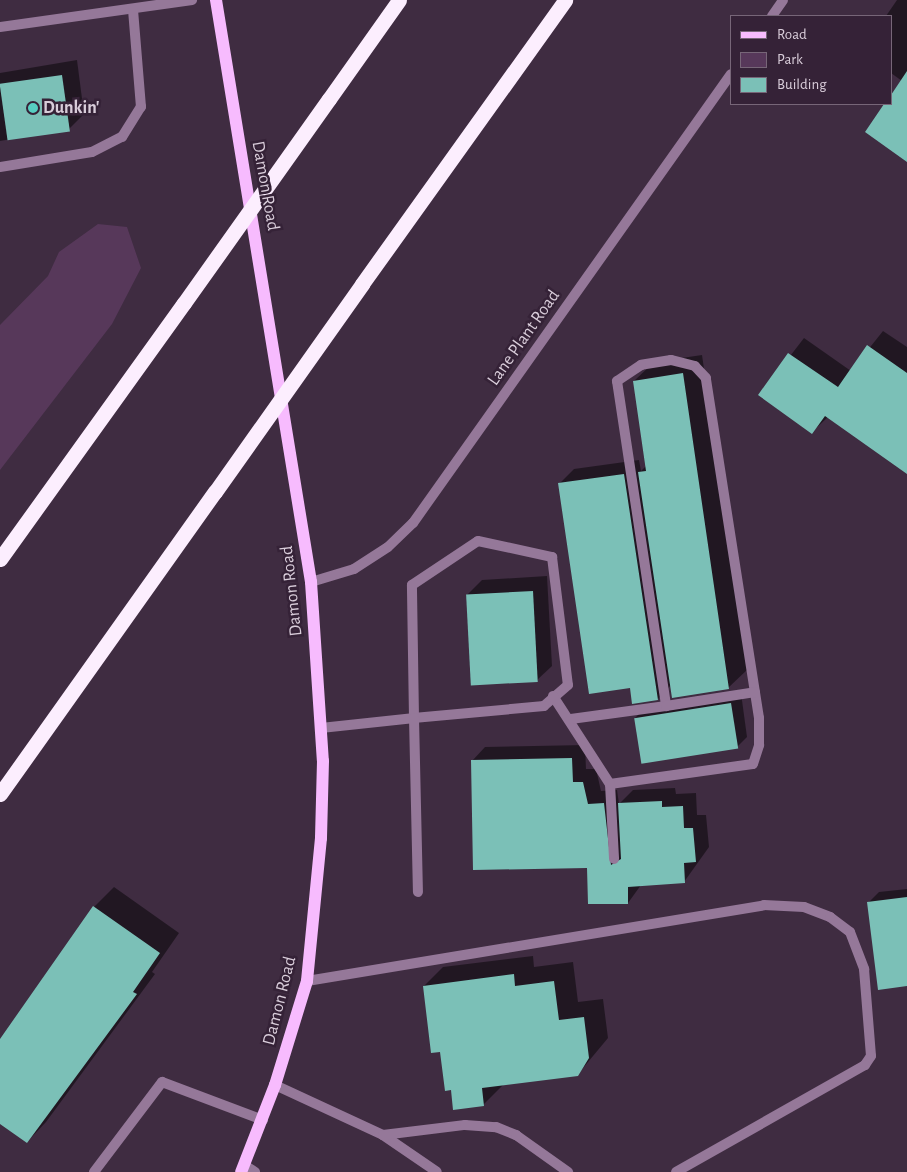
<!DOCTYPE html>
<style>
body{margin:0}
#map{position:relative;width:907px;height:1172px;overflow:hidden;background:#3f2c41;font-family:"Alegreya Sans",sans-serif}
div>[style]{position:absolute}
.green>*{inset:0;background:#57385a}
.shadow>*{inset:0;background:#0007}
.building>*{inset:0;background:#7bc0b7;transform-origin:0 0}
.lane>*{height:10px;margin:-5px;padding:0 5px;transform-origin:5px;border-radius:5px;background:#957899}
.street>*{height:10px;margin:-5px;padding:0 5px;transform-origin:5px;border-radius:5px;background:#957899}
.primary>*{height:12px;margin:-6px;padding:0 6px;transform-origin:6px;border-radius:6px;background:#f7bbfe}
.highway>*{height:15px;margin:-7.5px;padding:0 7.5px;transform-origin:7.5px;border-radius:7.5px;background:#fceefe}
.highway-bridge>*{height:15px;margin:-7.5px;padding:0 7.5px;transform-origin:7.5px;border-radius:7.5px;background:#fceefe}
.dots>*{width:14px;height:14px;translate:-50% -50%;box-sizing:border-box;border:2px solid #352237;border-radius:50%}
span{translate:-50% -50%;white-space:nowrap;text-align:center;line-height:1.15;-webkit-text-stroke:5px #352237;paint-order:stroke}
.poi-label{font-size:18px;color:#d9cdda;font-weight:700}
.left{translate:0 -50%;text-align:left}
.street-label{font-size:18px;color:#d9cdda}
.legend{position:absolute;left:730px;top:15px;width:162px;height:90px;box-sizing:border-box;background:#352237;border:1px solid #776678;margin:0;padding:6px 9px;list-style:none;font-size:15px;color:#d9cdda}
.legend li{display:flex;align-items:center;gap:10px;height:25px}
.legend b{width:25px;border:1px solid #776678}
</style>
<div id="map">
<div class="green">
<i style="clip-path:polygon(98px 224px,127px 227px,141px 268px,112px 324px,0 470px,0 325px,48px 276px,59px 252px)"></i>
</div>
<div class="shadow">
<i style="clip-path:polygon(897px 0,907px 0,907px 160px,866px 132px,886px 104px,891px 104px,902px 81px,891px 73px,891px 16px,886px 16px)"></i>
<i style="clip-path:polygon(77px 60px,84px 114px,69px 129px,0 141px,0 73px)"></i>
<i style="clip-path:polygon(883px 331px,907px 347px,907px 472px,828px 417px,812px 432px,760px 395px,804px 338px,851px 371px)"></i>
<i style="clip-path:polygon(702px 355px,748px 669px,728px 688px,671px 685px,658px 699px,631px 687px,559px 484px,574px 469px,639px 460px,641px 471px,647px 465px,634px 381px,654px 362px)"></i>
<i style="clip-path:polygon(547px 576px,552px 666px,536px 681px,467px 595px,482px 580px)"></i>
<i style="clip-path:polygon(741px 693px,747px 737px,737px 747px,635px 718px,646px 707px)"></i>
<i style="clip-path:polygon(585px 745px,586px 769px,596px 769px,601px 791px,617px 790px,619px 804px,633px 790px,675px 788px,676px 794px,696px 793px,697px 815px,706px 815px,709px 847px,684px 882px,641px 885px,628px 903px,472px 761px,485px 747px)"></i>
<i style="clip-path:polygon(114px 887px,179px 933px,152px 972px,155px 974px,46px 1122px,27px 1142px,0 1122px,0 1042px,94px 907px)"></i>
<i style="clip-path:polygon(907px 889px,907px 985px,869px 902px,879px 892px)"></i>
<i style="clip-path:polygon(533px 956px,534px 967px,573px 962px,578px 1002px,603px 999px,608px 1038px,578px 1074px,503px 1085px,484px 1104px,452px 1089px,424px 986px,443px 967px)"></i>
</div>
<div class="building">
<i style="clip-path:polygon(907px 71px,907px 162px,865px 132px,884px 104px,891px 104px,891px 95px)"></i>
<i style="left:62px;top:75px;width:57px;height:63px;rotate:82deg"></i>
<i style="clip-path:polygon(867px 345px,907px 373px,907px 474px,825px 416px,812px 434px,758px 395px,788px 353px,838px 387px)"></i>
<i style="clip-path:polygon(683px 373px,729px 689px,672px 698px,638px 472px,646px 471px,633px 381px)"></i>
<i style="clip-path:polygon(624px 474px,658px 700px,632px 704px,630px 688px,589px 694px,558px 483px)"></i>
<i style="left:533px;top:591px;width:91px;height:67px;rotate:87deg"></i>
<i style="left:731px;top:703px;width:46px;height:98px;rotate:81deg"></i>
<i style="clip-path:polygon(572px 758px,573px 782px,583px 782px,588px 804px,604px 803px,611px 865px,621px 859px,618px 803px,662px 801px,662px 807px,683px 806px,684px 828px,693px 828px,696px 862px,684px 863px,685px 883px,628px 887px,628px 904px,588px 904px,587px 868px,473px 870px,471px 760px)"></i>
<i style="clip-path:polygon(907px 897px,907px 986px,878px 990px,867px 902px)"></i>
<i style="clip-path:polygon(93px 906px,160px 953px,133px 992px,137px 994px,27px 1143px,0 1124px,0 1039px)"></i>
<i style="clip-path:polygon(514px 974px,515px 986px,554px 981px,559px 1020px,584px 1017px,589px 1058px,578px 1076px,482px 1088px,484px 1106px,453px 1110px,451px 1090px,445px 1091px,440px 1052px,431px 1053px,423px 986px)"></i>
</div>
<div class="lane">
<i style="left:0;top:27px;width:194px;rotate:-8deg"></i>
<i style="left:0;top:167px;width:93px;rotate:-9.3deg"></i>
<i style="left:92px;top:152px;width:34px;rotate:-27deg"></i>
<i style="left:122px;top:137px;width:36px;rotate:-58deg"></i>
<i style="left:141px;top:107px;width:97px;rotate:-94.7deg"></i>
<i style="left:478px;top:541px;width:76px;rotate:12.2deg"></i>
<i style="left:552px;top:557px;width:129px;rotate:82.9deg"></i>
<i style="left:568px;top:685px;width:32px;rotate:139deg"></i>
<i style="left:544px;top:706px;width:131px;rotate:174.7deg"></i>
<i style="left:414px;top:718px;width:133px;rotate:-90.9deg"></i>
<i style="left:412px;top:585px;width:79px;rotate:-33.7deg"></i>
<i style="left:553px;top:696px;width:105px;rotate:57.1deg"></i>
<i style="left:610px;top:784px;width:144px;rotate:-8deg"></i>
<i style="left:753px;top:764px;width:20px;rotate:-72deg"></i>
<i style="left:759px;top:745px;width:27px;rotate:-90deg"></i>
<i style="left:759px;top:718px;width:344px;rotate:-98.9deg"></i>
<i style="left:706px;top:378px;width:16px;rotate:-133deg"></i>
<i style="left:695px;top:366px;width:25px;rotate:-166deg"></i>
<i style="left:671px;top:360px;width:30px;rotate:171deg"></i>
<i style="left:641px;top:365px;width:29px;rotate:146deg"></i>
<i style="left:617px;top:381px;width:329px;rotate:81.4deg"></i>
<i style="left:666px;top:706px;width:96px;rotate:172.2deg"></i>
<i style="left:666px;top:706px;width:90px;rotate:-8.9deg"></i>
<i style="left:321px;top:728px;width:94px;rotate:-6.1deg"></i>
<i style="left:414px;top:718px;width:174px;rotate:88.7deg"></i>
<i style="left:610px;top:784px;width:75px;rotate:86.9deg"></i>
<i style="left:307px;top:981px;width:463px;rotate:-9.4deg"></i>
<i style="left:764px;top:905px;width:40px;rotate:2.9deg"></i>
<i style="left:804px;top:907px;width:28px;rotate:21deg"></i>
<i style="left:830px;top:917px;width:25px;rotate:37deg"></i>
<i style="left:850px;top:932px;width:40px;rotate:69deg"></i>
<i style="left:864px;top:969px;width:87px;rotate:85.4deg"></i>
<i style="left:871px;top:1056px;width:11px;rotate:124deg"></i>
<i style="left:865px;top:1065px;width:217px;rotate:150.5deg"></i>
<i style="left:275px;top:1085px;width:119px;rotate:24.8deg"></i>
<i style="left:383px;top:1135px;width:65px;rotate:34.4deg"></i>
<i style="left:383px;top:1135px;width:83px;rotate:-7deg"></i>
<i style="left:465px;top:1125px;width:31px;rotate:4deg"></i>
<i style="left:496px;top:1127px;width:22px;rotate:22deg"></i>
<i style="left:516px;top:1135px;width:64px;rotate:35.4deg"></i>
<i style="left:244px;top:1165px;width:13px;rotate:32deg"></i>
<i style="left:94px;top:1172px;width:113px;rotate:-52.9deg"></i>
<i style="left:162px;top:1082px;width:108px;rotate:20.6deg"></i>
</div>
<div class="street">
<i style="left:772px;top:16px;width:19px;rotate:-55deg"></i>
<i style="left:311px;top:582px;width:45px;rotate:-16.8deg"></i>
<i style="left:354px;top:569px;width:40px;rotate:-32.9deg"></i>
<i style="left:388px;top:547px;width:35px;rotate:-44deg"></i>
<i style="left:413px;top:523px;width:550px;rotate:-54.69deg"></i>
</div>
<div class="primary">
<i style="left:216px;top:0;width:590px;rotate:80.73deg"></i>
<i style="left:311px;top:582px;width:179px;rotate:86.2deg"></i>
<i style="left:323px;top:761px;width:77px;rotate:91.5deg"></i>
<i style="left:321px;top:838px;width:144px;rotate:95.6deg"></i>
<i style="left:307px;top:981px;width:109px;rotate:107.1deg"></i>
<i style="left:275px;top:1085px;width:93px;rotate:111.3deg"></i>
</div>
<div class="highway">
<i style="left:329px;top:99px;width:121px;rotate:-54.7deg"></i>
<i style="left:362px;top:284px;width:349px;rotate:-54.4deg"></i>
<i style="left:0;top:559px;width:315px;rotate:-54.3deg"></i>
<i style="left:0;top:794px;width:371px;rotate:-54.6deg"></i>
</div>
<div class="highway-bridge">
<i style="left:184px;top:303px;width:250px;rotate:-54.6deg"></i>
<i style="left:215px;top:492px;width:255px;rotate:-54.7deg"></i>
</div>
<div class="dots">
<i style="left:33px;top:108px;background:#57cec1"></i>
</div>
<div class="poi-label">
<span class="left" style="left:43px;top:108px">Dunkin'</span>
</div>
<div class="street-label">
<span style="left:265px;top:186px;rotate:80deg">Damon Road</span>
<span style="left:524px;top:338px;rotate:-55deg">Lane Plant Road</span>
<span style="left:292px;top:591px;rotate:-96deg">Damon Road</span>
<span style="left:280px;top:1001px;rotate:-76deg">Damon Road</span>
</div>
<ul class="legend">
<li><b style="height:6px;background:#f7bbfe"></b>Road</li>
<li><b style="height:14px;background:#57385a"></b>Park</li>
<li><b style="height:14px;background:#7bc0b7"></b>Building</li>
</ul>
</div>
